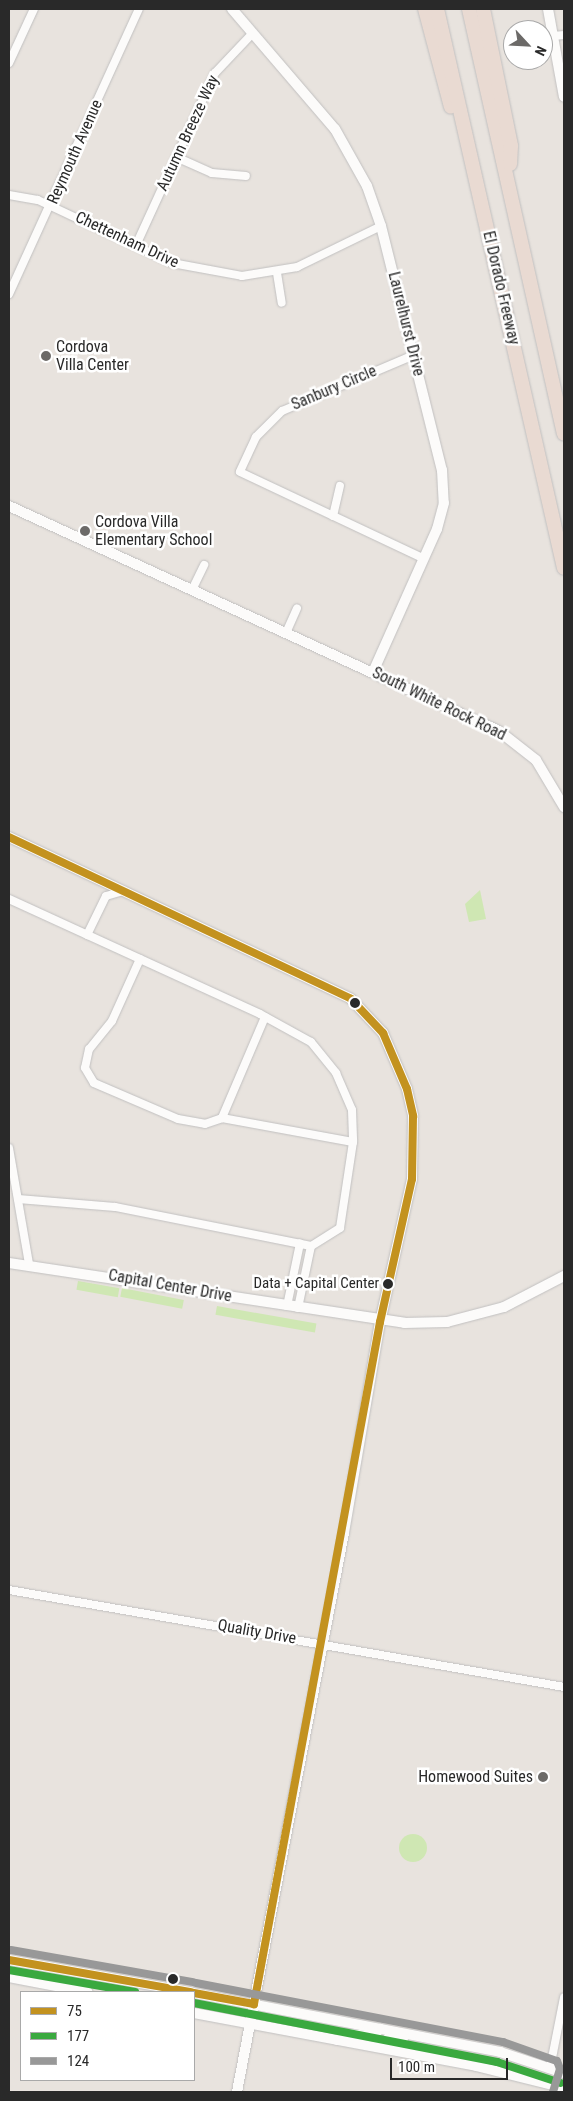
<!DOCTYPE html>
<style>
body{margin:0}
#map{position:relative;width:573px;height:2101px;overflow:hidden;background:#e8e3de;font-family:"Roboto Condensed",sans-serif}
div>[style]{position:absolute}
.green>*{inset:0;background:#cfe7b3;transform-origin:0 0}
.round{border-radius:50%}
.roads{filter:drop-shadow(0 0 1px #c1c0c0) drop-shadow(0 0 1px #c1c0c0)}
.street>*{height:8px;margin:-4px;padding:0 4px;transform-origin:4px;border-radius:4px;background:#fcfbfa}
.secondary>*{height:10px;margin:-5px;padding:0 5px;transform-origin:5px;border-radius:5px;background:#fcfbfa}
.highway>*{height:14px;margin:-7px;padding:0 7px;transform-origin:7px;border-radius:7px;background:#e9dad2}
.bus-1>*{height:8px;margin:-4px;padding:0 4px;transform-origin:4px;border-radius:4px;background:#c3921f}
.bus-2>*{height:8px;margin:-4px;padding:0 4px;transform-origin:4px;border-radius:4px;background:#3aa93f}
.bus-3>*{height:8px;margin:-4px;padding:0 4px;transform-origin:4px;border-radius:4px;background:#989898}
.dots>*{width:14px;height:14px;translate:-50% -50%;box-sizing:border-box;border:2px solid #fff;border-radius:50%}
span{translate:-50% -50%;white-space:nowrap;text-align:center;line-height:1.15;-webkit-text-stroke:5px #fff;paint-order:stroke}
.bus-label{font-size:15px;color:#292929}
.right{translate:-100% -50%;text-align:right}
.street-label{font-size:16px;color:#292929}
.poi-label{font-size:16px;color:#292929}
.left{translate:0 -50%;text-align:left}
.frame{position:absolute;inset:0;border:10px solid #292929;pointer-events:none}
.legend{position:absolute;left:20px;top:1991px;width:175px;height:90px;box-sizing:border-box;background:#fff;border:1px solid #a9a9a9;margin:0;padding:6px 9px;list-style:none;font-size:15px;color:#292929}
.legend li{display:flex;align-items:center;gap:10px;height:25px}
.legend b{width:25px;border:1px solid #a9a9a9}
.north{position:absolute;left:503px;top:20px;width:50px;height:50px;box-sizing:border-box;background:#fff;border:1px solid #a9a9a9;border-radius:50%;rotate:115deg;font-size:14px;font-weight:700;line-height:20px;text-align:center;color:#292929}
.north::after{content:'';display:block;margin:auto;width:18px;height:22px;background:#6c6a68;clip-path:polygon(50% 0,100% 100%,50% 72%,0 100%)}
.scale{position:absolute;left:390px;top:2058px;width:118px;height:22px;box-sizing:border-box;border:2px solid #292929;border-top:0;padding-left:6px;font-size:15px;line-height:18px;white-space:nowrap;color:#292929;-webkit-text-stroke:4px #fff;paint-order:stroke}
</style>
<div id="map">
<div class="green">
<i style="clip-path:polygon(480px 890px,486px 919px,469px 922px,465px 904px)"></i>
<i style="left:78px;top:1281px;width:42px;height:9px;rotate:10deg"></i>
<i style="left:122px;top:1288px;width:63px;height:9px;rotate:11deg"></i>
<i style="left:217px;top:1306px;width:101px;height:9px;rotate:10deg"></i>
<i class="round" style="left:399px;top:1834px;width:28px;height:28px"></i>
</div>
<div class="roads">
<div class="street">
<i style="left:553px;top:36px;width:11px;rotate:-5deg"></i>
<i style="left:9px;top:63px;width:60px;rotate:-65.2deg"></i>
<i style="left:176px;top:157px;width:39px;rotate:24deg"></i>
<i style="left:212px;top:173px;width:34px;rotate:5deg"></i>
<i style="left:9px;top:195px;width:29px;rotate:10deg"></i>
<i style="left:38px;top:200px;width:148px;rotate:25.2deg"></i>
<i style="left:172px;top:263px;width:71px;rotate:10.5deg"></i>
<i style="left:242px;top:276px;width:56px;rotate:-9.3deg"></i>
<i style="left:297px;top:267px;width:93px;rotate:-26deg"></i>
<i style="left:137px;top:243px;width:187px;rotate:-65.4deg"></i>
<i style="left:215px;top:73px;width:55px;rotate:-46.5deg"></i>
<i style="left:277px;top:273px;width:30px;rotate:81deg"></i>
<i style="left:9px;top:294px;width:313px;rotate:-65.5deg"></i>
<i style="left:414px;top:355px;width:143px;rotate:157deg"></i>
<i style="left:282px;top:411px;width:37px;rotate:135deg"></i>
<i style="left:256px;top:437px;width:38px;rotate:115deg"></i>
<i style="left:240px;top:472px;width:202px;rotate:25.2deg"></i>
<i style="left:333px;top:516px;width:31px;rotate:-77deg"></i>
<i style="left:192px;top:590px;width:28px;rotate:-64deg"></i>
<i style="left:286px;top:633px;width:27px;rotate:-66deg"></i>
<i style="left:9px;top:899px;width:276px;rotate:24.6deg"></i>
<i style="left:260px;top:1014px;width:58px;rotate:28.8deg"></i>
<i style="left:311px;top:1042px;width:40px;rotate:51deg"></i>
<i style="left:336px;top:1073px;width:40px;rotate:66.6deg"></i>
<i style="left:352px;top:1110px;width:32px;rotate:88deg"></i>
<i style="left:353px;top:1142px;width:87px;rotate:98.6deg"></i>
<i style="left:340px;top:1228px;width:34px;rotate:148deg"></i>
<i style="left:311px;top:1246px;width:200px;rotate:-168.7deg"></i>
<i style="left:115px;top:1207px;width:97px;rotate:-175.3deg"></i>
<i style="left:87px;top:935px;width:43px;rotate:-64deg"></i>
<i style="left:106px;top:896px;width:19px;rotate:-16deg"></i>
<i style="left:140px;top:959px;width:68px;rotate:114.3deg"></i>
<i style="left:112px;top:1021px;width:36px;rotate:129deg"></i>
<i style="left:89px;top:1049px;width:19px;rotate:102deg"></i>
<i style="left:85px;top:1068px;width:17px;rotate:59deg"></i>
<i style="left:94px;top:1083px;width:91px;rotate:23.2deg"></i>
<i style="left:178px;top:1119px;width:27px;rotate:10deg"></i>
<i style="left:205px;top:1124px;width:18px;rotate:-19deg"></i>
<i style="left:265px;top:1017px;width:110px;rotate:113.1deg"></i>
<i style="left:222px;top:1118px;width:133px;rotate:10.4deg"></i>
<i style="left:9px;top:1148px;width:118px;rotate:80.2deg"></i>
<i style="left:287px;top:1306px;width:64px;rotate:-78.3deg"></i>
<i style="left:298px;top:1308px;width:63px;rotate:-78.2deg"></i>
<i style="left:9px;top:1590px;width:563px;rotate:9.91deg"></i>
<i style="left:550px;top:2068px;width:72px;rotate:-78.8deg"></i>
</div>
<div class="secondary">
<i style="left:232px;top:9px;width:158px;rotate:49.4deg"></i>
<i style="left:335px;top:129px;width:65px;rotate:60.7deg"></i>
<i style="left:367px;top:186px;width:42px;rotate:70.7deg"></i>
<i style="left:381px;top:226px;width:252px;rotate:76deg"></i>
<i style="left:442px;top:470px;width:33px;rotate:87deg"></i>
<i style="left:444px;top:503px;width:27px;rotate:105deg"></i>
<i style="left:437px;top:529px;width:157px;rotate:114.1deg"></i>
<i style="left:548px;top:9px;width:89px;rotate:79.7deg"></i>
<i style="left:9px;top:506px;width:539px;rotate:24.66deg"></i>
<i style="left:499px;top:731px;width:47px;rotate:38.1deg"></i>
<i style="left:536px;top:760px;width:55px;rotate:59.2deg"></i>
<i style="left:9px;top:837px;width:378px;rotate:25.3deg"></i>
<i style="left:351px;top:999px;width:47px;rotate:46.7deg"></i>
<i style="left:383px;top:1033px;width:61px;rotate:66.8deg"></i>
<i style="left:407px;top:1089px;width:28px;rotate:77deg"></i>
<i style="left:413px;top:1116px;width:63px;rotate:90.9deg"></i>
<i style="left:412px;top:1179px;width:147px;rotate:102.6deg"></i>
<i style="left:380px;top:1322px;width:214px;rotate:99.7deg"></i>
<i style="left:344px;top:1533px;width:569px;rotate:100.84deg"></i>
<i style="left:9px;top:1263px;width:400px;rotate:8.6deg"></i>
<i style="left:404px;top:1323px;width:43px;rotate:-1.3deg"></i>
<i style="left:447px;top:1322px;width:59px;rotate:-14.7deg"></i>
<i style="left:504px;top:1307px;width:68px;rotate:-27.3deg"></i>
<i style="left:9px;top:1960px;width:185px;rotate:10deg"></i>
<i style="left:9px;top:1977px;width:80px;rotate:10.8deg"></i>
<i style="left:194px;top:1993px;width:312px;rotate:10.9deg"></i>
<i style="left:500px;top:2052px;width:67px;rotate:18.2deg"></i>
<i style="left:194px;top:2013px;width:287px;rotate:10.6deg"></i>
<i style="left:476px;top:2066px;width:91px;rotate:14deg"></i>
<i style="left:337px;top:2040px;width:10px;rotate:-37deg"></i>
<i style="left:345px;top:2034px;width:27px;rotate:4deg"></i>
<i style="left:372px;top:2036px;width:11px;rotate:-41deg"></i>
<i style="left:377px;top:2047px;width:15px;rotate:-37deg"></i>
<i style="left:389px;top:2038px;width:14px;rotate:4deg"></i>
</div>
<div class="highway">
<i style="left:425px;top:9px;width:101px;rotate:75.1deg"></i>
<i style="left:437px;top:9px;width:573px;rotate:77.2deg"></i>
<i style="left:469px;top:9px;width:435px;rotate:77.4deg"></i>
<i style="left:483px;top:9px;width:140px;rotate:78.4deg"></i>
<i style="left:511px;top:146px;width:18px;rotate:93deg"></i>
</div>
</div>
<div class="bus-1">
<i style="left:9px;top:837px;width:378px;rotate:25.3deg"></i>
<i style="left:351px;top:999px;width:47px;rotate:46.7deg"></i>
<i style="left:383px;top:1033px;width:61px;rotate:66.8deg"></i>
<i style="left:407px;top:1089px;width:28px;rotate:77deg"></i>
<i style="left:413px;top:1116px;width:63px;rotate:90.9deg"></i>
<i style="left:412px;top:1179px;width:147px;rotate:102.6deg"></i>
<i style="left:380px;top:1322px;width:694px;rotate:100.47deg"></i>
<i style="left:254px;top:2004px;width:61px;rotate:-169.6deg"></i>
<i style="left:9px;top:1960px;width:185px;rotate:10deg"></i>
</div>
<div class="bus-2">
<i style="left:9px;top:1970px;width:128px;rotate:9.9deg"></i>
<i style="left:194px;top:2003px;width:309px;rotate:11deg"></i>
<i style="left:497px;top:2062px;width:67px;rotate:18.2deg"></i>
</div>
<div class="bus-3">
<i style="left:11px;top:1950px;width:185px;rotate:10deg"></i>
<i style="left:196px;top:1983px;width:313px;rotate:10.9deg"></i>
<i style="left:503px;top:2042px;width:57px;rotate:19.4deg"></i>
<i style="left:557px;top:2061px;width:9px;rotate:69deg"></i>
<i style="left:560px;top:2069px;width:24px;rotate:107deg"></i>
</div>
<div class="dots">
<i style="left:46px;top:356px;background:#6c6a68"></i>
<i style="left:85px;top:531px;background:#6c6a68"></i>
<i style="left:355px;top:1003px;background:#292929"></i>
<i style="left:388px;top:1284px;background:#292929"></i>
<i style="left:543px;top:1777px;background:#6c6a68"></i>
<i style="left:173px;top:1979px;background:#292929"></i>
</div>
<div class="bus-label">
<span class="right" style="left:379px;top:1284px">Data + Capital Center</span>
</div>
<div class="street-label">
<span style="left:188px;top:133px;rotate:-65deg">Autumn Breeze Way</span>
<span style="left:75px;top:152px;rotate:-66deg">Reymouth Avenue</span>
<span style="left:127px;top:240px;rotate:25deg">Chettenham Drive</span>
<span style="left:501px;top:288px;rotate:77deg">El Dorado Freeway</span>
<span style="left:406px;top:324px;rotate:76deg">Laurelhurst Drive</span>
<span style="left:334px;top:388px;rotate:-23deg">Sanbury Circle</span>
<span style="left:439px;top:704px;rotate:26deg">South White Rock Road</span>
<span style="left:170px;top:1286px;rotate:10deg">Capital Center Drive</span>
<span style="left:257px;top:1632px;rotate:10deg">Quality Drive</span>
</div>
<div class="poi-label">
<span class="left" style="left:56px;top:356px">Cordova<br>Villa Center</span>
<span class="left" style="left:95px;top:531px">Cordova Villa<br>Elementary School</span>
<span class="right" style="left:533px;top:1777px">Homewood Suites</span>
</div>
<div class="frame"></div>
<ul class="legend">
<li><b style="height:6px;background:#c3921f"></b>75</li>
<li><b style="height:6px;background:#3aa93f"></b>177</li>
<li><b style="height:6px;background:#989898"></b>124</li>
</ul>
<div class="north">N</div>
<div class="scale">100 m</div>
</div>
